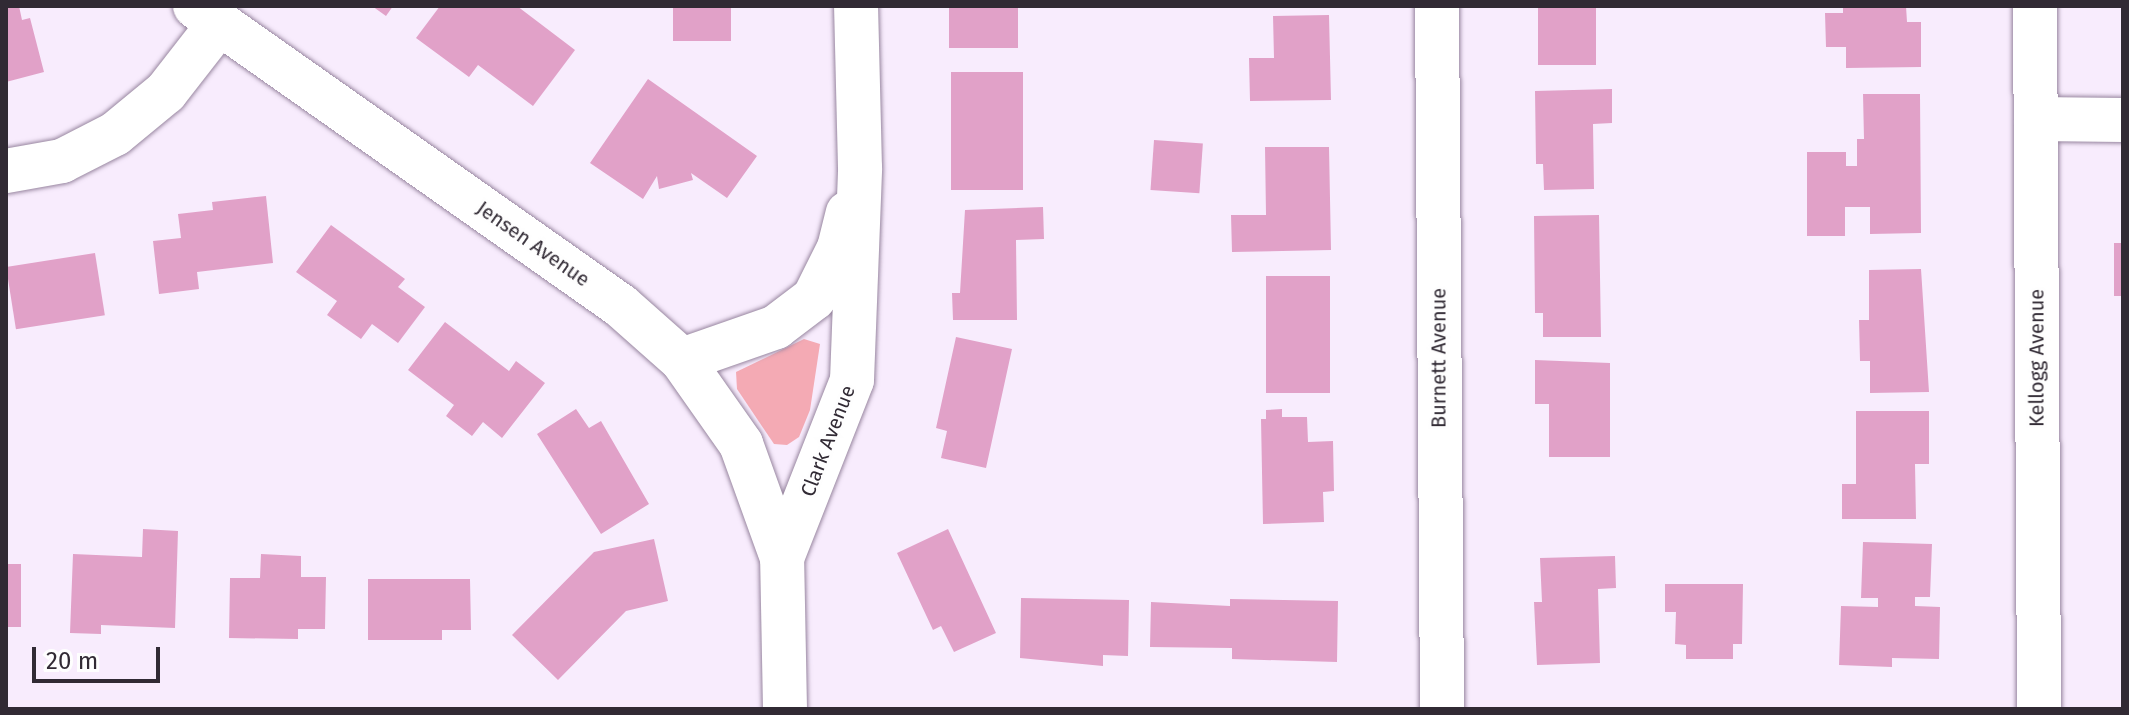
<!DOCTYPE html>
<style>
body{margin:0}
#map{position:relative;width:2129px;height:715px;overflow:hidden;background:#f8ecfd;font-family:"Fira Sans",sans-serif}
div>[style]{position:absolute}
.green>*{inset:0;background:#f4aab4}
.building>*{inset:0;background:#e1a1c8;transform-origin:0 0}
.roads{filter:drop-shadow(0 0 2px #9886a0) drop-shadow(0 0 2px #9886a0)}
.street>*{height:44px;margin:-22px;padding:0 22px;transform-origin:22px;border-radius:22px;background:#fff}
span{translate:-50% -50%;white-space:nowrap;text-align:center;line-height:1.15;-webkit-text-stroke:6px #fefefe;paint-order:stroke}
.street-label{font-size:20px;color:#312a34}
.frame{position:absolute;inset:0;border:8px solid #312a34;pointer-events:none}
.scale{position:absolute;left:32px;top:647px;width:128px;height:36px;box-sizing:border-box;border:4px solid #312a34;border-top:0;padding-left:10px;font-size:24px;line-height:28px;white-space:nowrap;color:#312a34;-webkit-text-stroke:6px #fefefe;paint-order:stroke}
</style>
<div id="map">
<div class="green">
<i style="clip-path:polygon(804px 339px,820px 344px,810px 410px,799px 437px,787px 445px,774px 444px,737px 389px,736px 372px)"></i>
</div>
<div class="building">
<i style="clip-path:polygon(6px 6px,19px 6px,22px 20px,30px 18px,44px 72px,6px 82px)"></i>
<i style="clip-path:polygon(372px 6px,393px 6px,386px 16px)"></i>
<i style="clip-path:polygon(440px 6px,517px 6px,575px 50px,533px 106px,478px 65px,469px 77px,416px 38px)"></i>
<i style="left:673px;top:6px;width:58px;height:35px"></i>
<i style="left:949px;top:6px;width:69px;height:42px"></i>
<i style="left:1538px;top:6px;width:58px;height:59px"></i>
<i style="clip-path:polygon(1843px 6px,1906px 6px,1907px 22px,1921px 22px,1921px 67px,1846px 68px,1846px 47px,1826px 47px,1825px 13px,1843px 13px)"></i>
<i style="clip-path:polygon(1329px 15px,1331px 100px,1250px 101px,1249px 58px,1274px 58px,1273px 16px)"></i>
<i style="left:951px;top:72px;width:72px;height:118px"></i>
<i style="clip-path:polygon(648px 79px,757px 156px,727px 198px,691px 173px,693px 180px,659px 189px,657px 176px,643px 199px,590px 163px)"></i>
<i style="clip-path:polygon(1612px 89px,1612px 123px,1593px 124px,1594px 189px,1544px 190px,1543px 164px,1536px 164px,1535px 91px)"></i>
<i style="clip-path:polygon(1863px 94px,1920px 94px,1921px 233px,1870px 234px,1870px 207px,1845px 207px,1845px 236px,1807px 236px,1807px 152px,1846px 152px,1846px 166px,1857px 166px,1857px 139px,1864px 139px)"></i>
<i style="left:1154px;top:140px;width:49px;height:50px;rotate:4deg"></i>
<i style="clip-path:polygon(1265px 147px,1329px 147px,1331px 250px,1232px 252px,1231px 215px,1266px 215px)"></i>
<i style="clip-path:polygon(266px 196px,273px 263px,197px 272px,199px 289px,159px 294px,153px 241px,181px 238px,178px 214px,213px 210px,212px 202px)"></i>
<i style="clip-path:polygon(1043px 207px,1044px 239px,1016px 240px,1017px 320px,953px 320px,952px 293px,960px 293px,965px 210px)"></i>
<i style="clip-path:polygon(1599px 215px,1601px 337px,1543px 337px,1543px 313px,1535px 313px,1534px 216px)"></i>
<i style="clip-path:polygon(331px 225px,405px 279px,398px 287px,425px 307px,398px 343px,372px 324px,361px 339px,327px 315px,337px 301px,296px 272px)"></i>
<i style="left:2114px;top:243px;width:9px;height:53px"></i>
<i style="left:95px;top:253px;width:63px;height:90px;rotate:81deg"></i>
<i style="clip-path:polygon(1921px 269px,1929px 392px,1870px 393px,1870px 361px,1860px 361px,1859px 320px,1869px 320px,1869px 270px)"></i>
<i style="left:1330px;top:276px;width:117px;height:64px;rotate:90deg"></i>
<i style="clip-path:polygon(445px 322px,509px 371px,516px 361px,545px 383px,502px 438px,483px 422px,472px 436px,446px 416px,454px 405px,408px 370px)"></i>
<i style="clip-path:polygon(956px 337px,1012px 349px,986px 468px,941px 458px,947px 431px,936px 428px)"></i>
<i style="clip-path:polygon(1535px 360px,1610px 363px,1610px 457px,1549px 457px,1549px 404px,1535px 404px)"></i>
<i style="clip-path:polygon(576px 409px,589px 428px,601px 421px,649px 504px,601px 534px,537px 434px)"></i>
<i style="clip-path:polygon(1282px 409px,1282px 417px,1307px 417px,1308px 442px,1333px 441px,1334px 491px,1323px 492px,1324px 522px,1263px 524px,1261px 419px,1266px 419px,1266px 410px)"></i>
<i style="clip-path:polygon(1856px 411px,1929px 411px,1929px 464px,1915px 464px,1916px 519px,1842px 519px,1842px 484px,1856px 484px)"></i>
<i style="clip-path:polygon(143px 529px,178px 531px,175px 628px,101px 625px,101px 634px,70px 633px,73px 554px,142px 557px)"></i>
<i style="clip-path:polygon(948px 529px,996px 633px,954px 652px,941px 626px,933px 630px,897px 553px)"></i>
<i style="clip-path:polygon(654px 539px,668px 601px,626px 611px,558px 680px,512px 635px,594px 552px)"></i>
<i style="clip-path:polygon(1863px 542px,1932px 544px,1930px 597px,1915px 597px,1915px 606px,1940px 607px,1939px 659px,1892px 658px,1892px 667px,1839px 665px,1841px 606px,1878px 607px,1878px 598px,1861px 598px)"></i>
<i style="clip-path:polygon(261px 554px,301px 556px,301px 577px,326px 577px,325px 629px,298px 629px,298px 639px,229px 638px,230px 578px,260px 578px)"></i>
<i style="clip-path:polygon(1615px 556px,1616px 588px,1598px 589px,1600px 663px,1537px 665px,1534px 602px,1542px 602px,1540px 558px)"></i>
<i style="left:6px;top:564px;width:15px;height:63px"></i>
<i style="clip-path:polygon(368px 579px,470px 579px,471px 630px,442px 630px,442px 640px,368px 640px)"></i>
<i style="clip-path:polygon(1665px 584px,1743px 584px,1742px 644px,1733px 644px,1733px 659px,1686px 659px,1686px 645px,1675px 644px,1676px 612px,1665px 612px)"></i>
<i style="clip-path:polygon(1021px 598px,1129px 600px,1128px 656px,1103px 655px,1103px 666px,1020px 658px)"></i>
<i style="clip-path:polygon(1230px 599px,1338px 601px,1337px 662px,1232px 659px,1232px 648px,1150px 647px,1151px 602px,1230px 606px)"></i>
</div>
<div class="roads">
<div class="street">
<i style="left:195px;top:6px;width:521px;rotate:35.15deg"></i>
<i style="left:621px;top:306px;width:81px;rotate:41.5deg"></i>
<i style="left:682px;top:360px;width:103px;rotate:54.9deg"></i>
<i style="left:741px;top:444px;width:121px;rotate:70.2deg"></i>
<i style="left:1437px;top:6px;width:703px;rotate:89.59deg"></i>
<i style="left:2035px;top:6px;width:703px;rotate:89.67deg"></i>
<i style="left:2036px;top:119px;width:87px;rotate:0.7deg"></i>
<i style="left:6px;top:171px;width:57px;rotate:-10.1deg"></i>
<i style="left:62px;top:161px;width:59px;rotate:-27deg"></i>
<i style="left:115px;top:134px;width:66px;rotate:-39.5deg"></i>
<i style="left:166px;top:92px;width:86px;rotate:-52.1deg"></i>
<i style="left:682px;top:360px;width:100px;rotate:-19.3deg"></i>
<i style="left:776px;top:327px;width:48px;rotate:-37.3deg"></i>
<i style="left:814px;top:298px;width:56px;rotate:-63.4deg"></i>
<i style="left:839px;top:248px;width:36px;rotate:-76deg"></i>
<i style="left:785px;top:709px;width:151px;rotate:-91.1deg"></i>
<i style="left:782px;top:558px;width:191px;rotate:-68.5deg"></i>
<i style="left:852px;top:380px;width:212px;rotate:-87.8deg"></i>
<i style="left:860px;top:168px;width:162px;rotate:-91.4deg"></i>
</div>
</div>
<div class="street-label">
<span style="left:533px;top:244px;rotate:35deg">Jensen Avenue</span>
<span style="left:1439px;top:358px;rotate:-90deg">Burnett Avenue</span>
<span style="left:2037px;top:358px;rotate:-90deg">Kellogg Avenue</span>
<span style="left:828px;top:441px;rotate:-69deg">Clark Avenue</span>
</div>
<div class="frame"></div>
<div class="scale">20 m</div>
</div>
